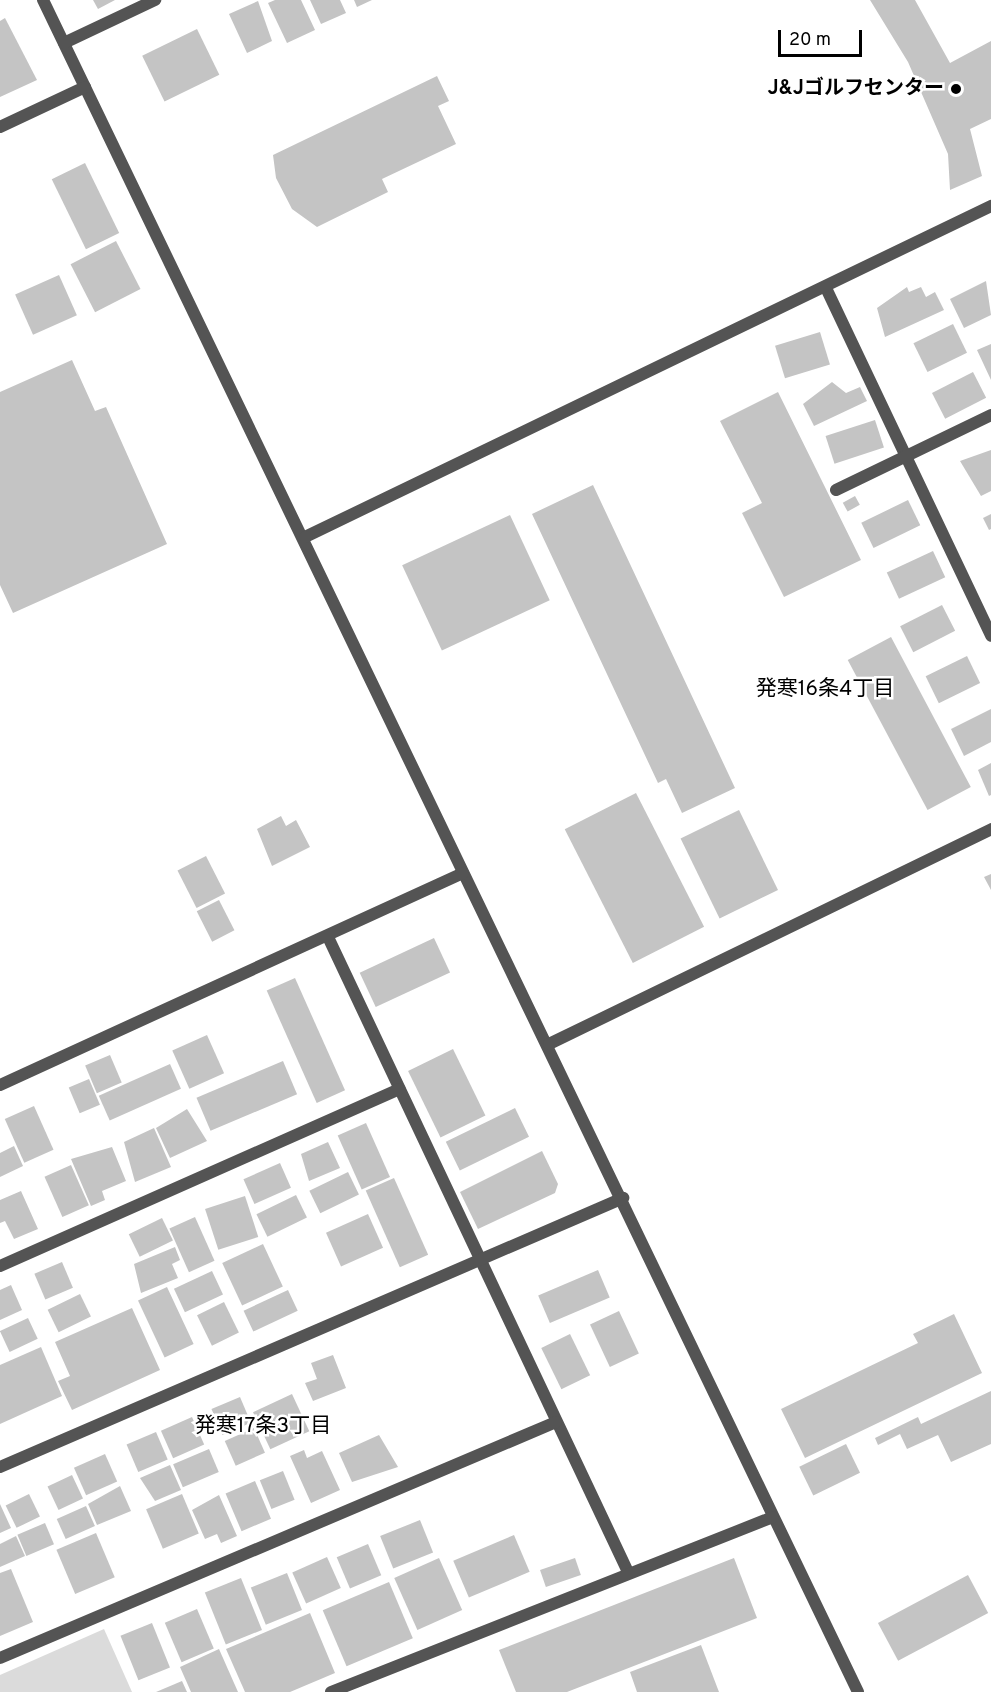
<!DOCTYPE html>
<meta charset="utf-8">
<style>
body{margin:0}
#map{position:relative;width:991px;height:1692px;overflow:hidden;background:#fff;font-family:Overpass,"Noto Sans JP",sans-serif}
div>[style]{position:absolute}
.green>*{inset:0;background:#dbdbdb}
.building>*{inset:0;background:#c4c4c4;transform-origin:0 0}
.street>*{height:12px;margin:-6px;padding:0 6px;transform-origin:6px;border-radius:6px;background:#545454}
.dots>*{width:16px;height:16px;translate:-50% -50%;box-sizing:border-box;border:3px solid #fff;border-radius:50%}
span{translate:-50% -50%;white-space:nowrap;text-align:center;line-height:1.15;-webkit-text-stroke:5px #fff;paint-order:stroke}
.poi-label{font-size:20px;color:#000;font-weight:700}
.right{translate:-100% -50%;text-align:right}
.neighbourhood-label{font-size:21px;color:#000}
.scale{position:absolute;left:778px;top:30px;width:84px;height:27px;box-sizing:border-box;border:3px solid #000;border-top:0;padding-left:8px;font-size:18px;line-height:21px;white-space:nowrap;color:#000;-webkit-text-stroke:4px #fff;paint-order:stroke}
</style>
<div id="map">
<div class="green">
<i style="clip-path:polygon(104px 1629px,132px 1692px,0 1692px,0 1675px)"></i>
</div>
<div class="building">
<i style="clip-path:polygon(93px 0,115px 0,98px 9px)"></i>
<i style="clip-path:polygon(275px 0,301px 0,315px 30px,287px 43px,268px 3px)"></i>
<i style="clip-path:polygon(310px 0,340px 0,346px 13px,321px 24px)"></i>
<i style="clip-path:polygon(354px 0,372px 0,357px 7px)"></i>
<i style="clip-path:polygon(870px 0,915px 0,950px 63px,991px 41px,991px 119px,970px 129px,982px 176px,950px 190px,948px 154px,908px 62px)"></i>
<i style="clip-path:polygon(258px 1px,272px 41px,247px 53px,229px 14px)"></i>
<i style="clip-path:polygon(5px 18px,37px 80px,0 97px,0 21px)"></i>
<i style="left:197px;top:29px;width:51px;height:61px;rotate:64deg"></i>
<i style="clip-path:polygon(437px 76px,449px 101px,438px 106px,456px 144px,382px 179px,388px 192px,317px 227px,292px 209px,276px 178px,273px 155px)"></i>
<i style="left:85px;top:163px;width:78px;height:37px;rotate:64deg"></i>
<i style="left:116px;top:241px;width:54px;height:51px;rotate:63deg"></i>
<i style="left:59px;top:275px;width:44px;height:48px;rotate:66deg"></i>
<i style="clip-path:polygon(986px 281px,991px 315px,964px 328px,950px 299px)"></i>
<i style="clip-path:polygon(907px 287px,909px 292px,921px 287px,926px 297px,935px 292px,944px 310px,885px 337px,877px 308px)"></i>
<i style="left:953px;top:324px;width:32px;height:44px;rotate:64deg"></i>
<i style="left:820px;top:332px;width:34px;height:47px;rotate:73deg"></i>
<i style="clip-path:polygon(991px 344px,991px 380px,977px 350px)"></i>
<i style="clip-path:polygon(72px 360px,95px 411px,106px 407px,167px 544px,13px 613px,0 585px,0 392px)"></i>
<i style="left:973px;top:372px;width:29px;height:46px;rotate:63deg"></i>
<i style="clip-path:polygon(832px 382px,846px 393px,860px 387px,867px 401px,814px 426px,803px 404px)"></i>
<i style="clip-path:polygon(778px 392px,861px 560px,784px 597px,742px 513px,762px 503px,720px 421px)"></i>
<i style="left:875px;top:420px;width:29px;height:52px;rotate:72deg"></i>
<i style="clip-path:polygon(991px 450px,991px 491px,981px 496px,960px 461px)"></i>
<i style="clip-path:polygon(593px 485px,735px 788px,682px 813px,666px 779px,658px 783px,532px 514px)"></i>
<i style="left:855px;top:496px;width:10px;height:14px;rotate:61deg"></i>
<i style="left:908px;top:500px;width:28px;height:52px;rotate:64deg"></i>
<i style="clip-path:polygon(991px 514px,991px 529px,989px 530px,983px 518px)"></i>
<i style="left:510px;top:515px;width:94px;height:119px;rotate:65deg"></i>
<i style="left:933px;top:551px;width:29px;height:51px;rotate:65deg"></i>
<i style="left:942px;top:605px;width:29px;height:47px;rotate:63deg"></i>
<i style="left:891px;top:637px;width:170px;height:49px;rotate:62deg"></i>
<i style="left:967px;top:656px;width:30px;height:46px;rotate:64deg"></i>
<i style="clip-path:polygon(991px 709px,991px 742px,964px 756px,951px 729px)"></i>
<i style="clip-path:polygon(991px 763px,991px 795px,989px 796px,978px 770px)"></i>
<i style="left:636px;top:793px;width:150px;height:80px;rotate:63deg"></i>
<i style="left:739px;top:810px;width:89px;height:65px;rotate:64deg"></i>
<i style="clip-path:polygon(281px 816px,286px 826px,296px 820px,310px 847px,272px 866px,257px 829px)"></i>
<i style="left:206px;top:856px;width:42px;height:32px;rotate:63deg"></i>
<i style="clip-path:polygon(991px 874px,991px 890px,984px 877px)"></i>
<i style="left:219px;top:900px;width:34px;height:25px;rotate:63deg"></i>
<i style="left:434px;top:938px;width:38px;height:82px;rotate:65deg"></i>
<i style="left:295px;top:978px;width:123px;height:31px;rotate:66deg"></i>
<i style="left:207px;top:1035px;width:42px;height:38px;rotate:66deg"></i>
<i style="left:453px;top:1049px;width:74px;height:50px;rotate:64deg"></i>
<i style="left:110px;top:1055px;width:30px;height:27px;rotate:67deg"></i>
<i style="left:283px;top:1061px;width:36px;height:94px;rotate:67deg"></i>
<i style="left:170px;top:1064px;width:27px;height:78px;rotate:66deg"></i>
<i style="left:89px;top:1079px;width:28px;height:22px;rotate:67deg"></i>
<i style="left:34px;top:1106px;width:48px;height:32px;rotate:66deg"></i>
<i style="left:515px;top:1108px;width:32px;height:77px;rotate:64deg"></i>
<i style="clip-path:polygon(187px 1109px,207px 1141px,170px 1158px,156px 1128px)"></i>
<i style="left:366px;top:1123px;width:59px;height:31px;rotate:66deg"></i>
<i style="clip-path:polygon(154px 1128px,171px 1167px,135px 1182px,124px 1142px)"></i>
<i style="clip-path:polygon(328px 1142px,340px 1168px,309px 1181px,301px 1154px)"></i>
<i style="clip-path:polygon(14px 1146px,23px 1166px,0 1177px,0 1153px)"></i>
<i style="clip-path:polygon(112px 1147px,126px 1181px,102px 1191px,105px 1200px,91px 1206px,71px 1159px)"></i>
<i style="clip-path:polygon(542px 1151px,558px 1184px,555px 1193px,478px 1229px,460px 1192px)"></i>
<i style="left:280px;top:1163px;width:27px;height:40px;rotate:66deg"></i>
<i style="left:71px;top:1165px;width:44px;height:29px;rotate:66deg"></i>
<i style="left:348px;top:1172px;width:25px;height:43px;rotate:64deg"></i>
<i style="left:394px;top:1178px;width:84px;height:31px;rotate:66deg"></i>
<i style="clip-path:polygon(21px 1191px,38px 1229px,14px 1239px,5px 1221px,0 1223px,0 1200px)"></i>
<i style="left:296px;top:1195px;width:25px;height:44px;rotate:64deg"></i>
<i style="left:245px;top:1196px;width:43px;height:42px;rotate:72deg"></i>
<i style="left:368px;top:1214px;width:37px;height:46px;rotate:66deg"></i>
<i style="left:195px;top:1217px;width:48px;height:28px;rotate:66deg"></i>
<i style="left:162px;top:1218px;width:25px;height:37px;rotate:64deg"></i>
<i style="left:263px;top:1244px;width:47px;height:45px;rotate:65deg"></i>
<i style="clip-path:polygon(175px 1247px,180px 1260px,172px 1264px,178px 1278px,141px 1293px,134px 1264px)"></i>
<i style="left:62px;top:1262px;width:28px;height:30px;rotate:67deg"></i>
<i style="left:598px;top:1270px;width:30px;height:65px;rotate:67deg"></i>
<i style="left:212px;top:1271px;width:26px;height:42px;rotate:65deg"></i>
<i style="clip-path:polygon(11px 1285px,22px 1310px,0 1320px,0 1290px)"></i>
<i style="left:167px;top:1287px;width:63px;height:32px;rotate:65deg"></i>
<i style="left:288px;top:1290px;width:23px;height:49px;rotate:65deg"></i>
<i style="left:80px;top:1294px;width:25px;height:36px;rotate:64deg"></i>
<i style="left:224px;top:1302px;width:34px;height:30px;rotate:64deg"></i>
<i style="clip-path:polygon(132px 1308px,160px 1370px,72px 1410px,58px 1381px,70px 1376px,55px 1342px)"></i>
<i style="left:619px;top:1311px;width:47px;height:32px;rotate:65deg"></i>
<i style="clip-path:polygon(954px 1314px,982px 1373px,805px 1458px,781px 1409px,918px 1343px,913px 1334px)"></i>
<i style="left:28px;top:1318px;width:23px;height:31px;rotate:65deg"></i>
<i style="left:570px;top:1334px;width:46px;height:32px;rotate:64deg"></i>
<i style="clip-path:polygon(41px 1347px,62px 1396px,0 1424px,0 1365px)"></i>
<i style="clip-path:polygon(333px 1355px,346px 1388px,313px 1401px,305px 1383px,317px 1379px,311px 1363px)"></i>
<i style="clip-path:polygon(991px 1391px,991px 1444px,951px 1462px,938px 1435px,907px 1449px,900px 1434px,878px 1445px,875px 1438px,918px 1417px,921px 1424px)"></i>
<i style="left:292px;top:1394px;width:41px;height:43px;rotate:65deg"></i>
<i style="left:240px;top:1397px;width:28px;height:31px;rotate:67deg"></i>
<i style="left:192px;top:1417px;width:30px;height:34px;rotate:66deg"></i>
<i style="left:254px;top:1428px;width:27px;height:32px;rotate:66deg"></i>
<i style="left:156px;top:1432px;width:30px;height:32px;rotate:67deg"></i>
<i style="clip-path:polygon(379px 1435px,398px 1467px,352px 1482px,339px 1453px)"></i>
<i style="left:846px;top:1444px;width:32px;height:52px;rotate:64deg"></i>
<i style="left:209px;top:1449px;width:25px;height:39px;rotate:67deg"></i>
<i style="clip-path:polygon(304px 1450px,307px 1458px,322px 1451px,340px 1490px,311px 1503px,290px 1456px)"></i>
<i style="left:105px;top:1454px;width:30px;height:34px;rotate:66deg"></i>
<i style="clip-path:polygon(170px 1465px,181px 1490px,155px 1501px,140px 1478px)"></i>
<i style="left:283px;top:1471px;width:31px;height:25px;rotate:68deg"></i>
<i style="left:72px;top:1475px;width:26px;height:27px;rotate:65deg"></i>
<i style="left:255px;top:1481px;width:41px;height:32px;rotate:67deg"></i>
<i style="clip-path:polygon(120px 1486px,131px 1511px,97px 1525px,88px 1504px)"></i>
<i style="left:29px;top:1494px;width:25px;height:26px;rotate:64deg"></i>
<i style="left:182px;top:1494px;width:43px;height:39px;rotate:67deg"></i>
<i style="clip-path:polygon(219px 1495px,237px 1536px,221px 1543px,217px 1534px,205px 1539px,192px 1510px)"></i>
<i style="clip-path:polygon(0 1504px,11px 1528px,0 1533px)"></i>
<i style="left:86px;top:1506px;width:22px;height:32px;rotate:66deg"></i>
<i style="left:420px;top:1520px;width:35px;height:43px;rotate:68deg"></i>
<i style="left:45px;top:1523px;width:23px;height:30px;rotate:67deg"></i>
<i style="left:96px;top:1533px;width:48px;height:43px;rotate:67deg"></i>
<i style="left:514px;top:1535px;width:40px;height:66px;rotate:67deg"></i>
<i style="clip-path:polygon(16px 1536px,25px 1556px,0 1567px,0 1544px)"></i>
<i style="left:368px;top:1544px;width:34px;height:34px;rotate:67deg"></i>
<i style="left:327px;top:1557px;width:34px;height:38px;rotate:66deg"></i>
<i style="left:439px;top:1558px;width:57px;height:49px;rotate:66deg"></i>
<i style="left:575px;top:1558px;width:18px;height:37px;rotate:71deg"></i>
<i style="clip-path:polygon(734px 1558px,757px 1618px,567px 1692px,516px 1692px,499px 1650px)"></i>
<i style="clip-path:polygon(11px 1569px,33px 1622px,0 1636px,0 1573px)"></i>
<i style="left:287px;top:1573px;width:40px;height:39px;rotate:68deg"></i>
<i style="left:968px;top:1575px;width:43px;height:102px;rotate:62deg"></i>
<i style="left:241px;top:1578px;width:56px;height:39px;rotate:68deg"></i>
<i style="left:389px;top:1582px;width:61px;height:72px;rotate:67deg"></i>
<i style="left:197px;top:1609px;width:43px;height:35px;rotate:67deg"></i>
<i style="clip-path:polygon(310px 1613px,335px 1673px,290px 1692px,245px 1692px,226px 1649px)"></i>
<i style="left:152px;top:1623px;width:48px;height:34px;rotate:68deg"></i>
<i style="clip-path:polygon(701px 1645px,719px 1692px,637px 1692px,630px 1672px)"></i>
<i style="clip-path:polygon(219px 1649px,238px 1692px,191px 1692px,180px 1667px)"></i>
<i style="clip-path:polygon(182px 1681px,187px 1692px,156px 1692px)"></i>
</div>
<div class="street">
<i style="left:43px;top:0;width:1878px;rotate:64.28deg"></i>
<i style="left:64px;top:43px;width:101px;rotate:-25.3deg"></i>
<i style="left:0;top:127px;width:94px;rotate:-25.2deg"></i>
<i style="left:826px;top:288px;width:385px;rotate:64.6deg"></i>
<i style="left:836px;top:490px;width:172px;rotate:-25.8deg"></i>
<i style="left:305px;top:537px;width:762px;rotate:-25.76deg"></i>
<i style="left:328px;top:937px;width:702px;rotate:64.71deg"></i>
<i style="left:549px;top:1044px;width:492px;rotate:-25.9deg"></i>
<i style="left:0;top:1085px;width:509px;rotate:-24.6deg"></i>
<i style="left:0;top:1266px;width:437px;rotate:-23.9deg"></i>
<i style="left:0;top:1467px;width:679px;rotate:-23.35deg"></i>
<i style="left:0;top:1658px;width:604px;rotate:-23deg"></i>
<i style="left:331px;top:1692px;width:475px;rotate:-21.6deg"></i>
</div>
<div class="dots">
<i style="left:956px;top:89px;background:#000"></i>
</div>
<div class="poi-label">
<span class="right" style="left:944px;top:89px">J&amp;Jゴルフセンター</span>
</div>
<div class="neighbourhood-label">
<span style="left:825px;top:690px">発寒16条4丁目</span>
<span style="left:263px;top:1427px">発寒17条3丁目</span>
</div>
<div class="scale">20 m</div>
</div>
